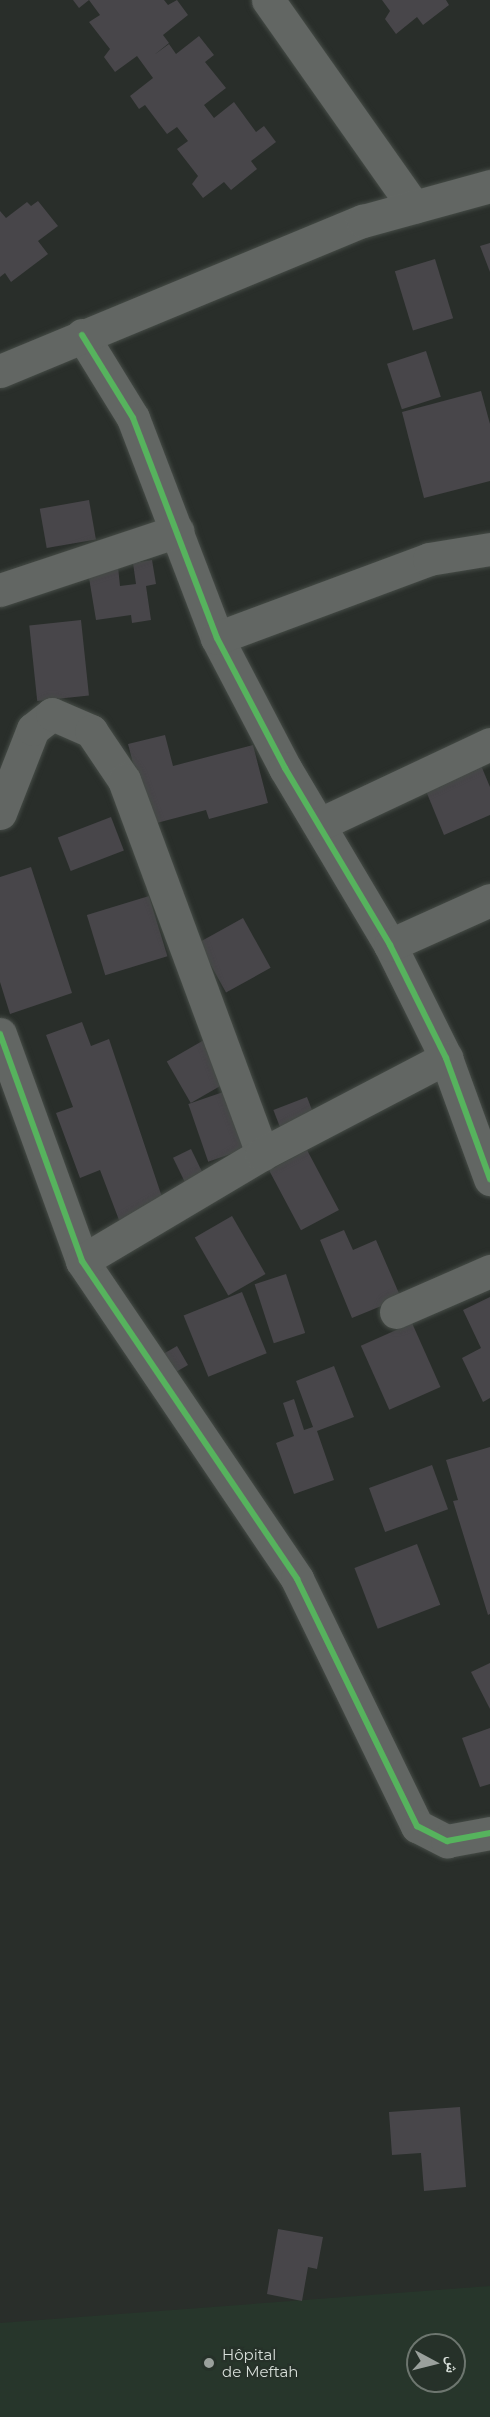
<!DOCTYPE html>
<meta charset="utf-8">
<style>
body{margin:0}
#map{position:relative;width:490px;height:2417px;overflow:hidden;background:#292e2a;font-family:Montserrat,"Noto Naskh Arabic",sans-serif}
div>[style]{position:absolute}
.built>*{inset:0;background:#27362b}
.building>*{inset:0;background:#48464a;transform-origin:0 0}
.roads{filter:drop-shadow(0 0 2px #454b46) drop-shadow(0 0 2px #454b46)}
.minor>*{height:33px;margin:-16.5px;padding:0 16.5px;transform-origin:16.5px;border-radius:16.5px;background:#626663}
.cycleway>*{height:6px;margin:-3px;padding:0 3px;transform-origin:3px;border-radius:3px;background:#56b35d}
.dots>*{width:16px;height:16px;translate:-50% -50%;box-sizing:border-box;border:3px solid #263129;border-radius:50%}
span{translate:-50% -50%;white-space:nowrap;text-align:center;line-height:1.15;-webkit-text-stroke:4.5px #263129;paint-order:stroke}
.poi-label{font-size:15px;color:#d7ded9}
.left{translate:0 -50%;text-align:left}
.north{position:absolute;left:406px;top:2333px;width:60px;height:60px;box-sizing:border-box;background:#263129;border:2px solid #6d766f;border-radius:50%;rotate:97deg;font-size:16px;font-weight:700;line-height:24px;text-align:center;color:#d7ded9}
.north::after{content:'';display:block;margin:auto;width:21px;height:27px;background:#9aa09c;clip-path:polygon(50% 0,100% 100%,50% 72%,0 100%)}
</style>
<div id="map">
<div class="built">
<i style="clip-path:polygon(evenodd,490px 2286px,490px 2417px,0 2417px,0 2323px,490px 2286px,418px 2345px,454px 2345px,454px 2381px,418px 2381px,418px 2345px)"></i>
</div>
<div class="building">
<i style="clip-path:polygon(73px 0,164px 0,168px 5px,177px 0,188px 15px,163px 35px,169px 43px,154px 55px,169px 44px,176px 54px,199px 36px,214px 55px,205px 62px,226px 88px,204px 105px,214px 118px,234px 102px,256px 132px,264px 126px,276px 142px,251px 161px,257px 169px,231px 190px,224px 182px,203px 198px,192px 184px,198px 176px,177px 149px,188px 141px,177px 127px,167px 134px,145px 105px,139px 109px,130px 96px,153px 78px,137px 56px,115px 72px,104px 57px,110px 49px,89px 22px,100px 15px,89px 0,79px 8px)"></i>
<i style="clip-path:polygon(382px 0,446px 0,449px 5px,423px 25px,417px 17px,396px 34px,385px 19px,390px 11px)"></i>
<i style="clip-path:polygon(38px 201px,58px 226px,38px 241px,48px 254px,11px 282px,5px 273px,0 277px,0 211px,6px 218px,27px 202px,31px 206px)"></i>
<i style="clip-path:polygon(490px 243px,490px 272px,480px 246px)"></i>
<i style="left:435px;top:259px;width:62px;height:42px;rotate:73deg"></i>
<i style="left:426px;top:351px;width:48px;height:41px;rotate:72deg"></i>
<i style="clip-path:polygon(481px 391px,490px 424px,490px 481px,424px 498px,402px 412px)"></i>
<i style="left:89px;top:500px;width:40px;height:50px;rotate:80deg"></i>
<i style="clip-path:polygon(152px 560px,156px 584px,146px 586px,151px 620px,132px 623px,131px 615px,96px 620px,88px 572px,118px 567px,120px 586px,136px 584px,133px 563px)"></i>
<i style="left:81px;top:620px;width:76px;height:52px;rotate:84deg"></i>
<i style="clip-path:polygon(165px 735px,173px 766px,253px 745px,268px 803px,209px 819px,206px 810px,149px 825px,128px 744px)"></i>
<i style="clip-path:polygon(480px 763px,490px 787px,490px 815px,444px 835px,424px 786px)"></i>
<i style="left:111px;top:817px;width:36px;height:57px;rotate:69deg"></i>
<i style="clip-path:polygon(31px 867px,72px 993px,10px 1014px,0 982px,0 877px)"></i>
<i style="left:149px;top:896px;width:63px;height:65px;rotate:73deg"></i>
<i style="left:243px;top:918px;width:57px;height:51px;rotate:61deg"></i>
<i style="clip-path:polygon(82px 1022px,91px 1046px,109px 1039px,164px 1203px,119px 1220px,100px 1170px,80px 1178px,56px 1113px,73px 1107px,46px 1035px)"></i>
<i style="left:204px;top:1040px;width:48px;height:43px;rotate:60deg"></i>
<i style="left:229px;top:1090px;width:61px;height:43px;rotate:71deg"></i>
<i style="left:307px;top:1097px;width:22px;height:36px;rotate:69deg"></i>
<i style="left:191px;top:1149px;width:30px;height:20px;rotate:64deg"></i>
<i style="left:307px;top:1150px;width:68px;height:43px;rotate:62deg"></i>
<i style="left:232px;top:1216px;width:67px;height:43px;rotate:60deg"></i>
<i style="clip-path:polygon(344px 1230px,353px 1250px,376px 1240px,401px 1298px,352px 1318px,320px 1240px)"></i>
<i style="left:286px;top:1274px;width:62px;height:33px;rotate:72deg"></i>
<i style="left:242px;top:1292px;width:66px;height:63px;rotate:68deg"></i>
<i style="clip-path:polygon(490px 1297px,490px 1398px,483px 1402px,462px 1358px,481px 1348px,463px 1310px)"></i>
<i style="left:412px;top:1323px;width:70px;height:56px;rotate:66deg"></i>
<i style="left:177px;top:1346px;width:22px;height:19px;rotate:60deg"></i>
<i style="clip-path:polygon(334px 1366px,354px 1417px,317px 1431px,334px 1480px,294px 1494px,276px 1443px,294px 1436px,283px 1403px,294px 1399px,304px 1430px,313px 1427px,296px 1381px)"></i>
<i style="clip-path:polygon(490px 1447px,490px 1614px,488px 1615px,453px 1501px,458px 1500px,446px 1460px)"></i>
<i style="left:432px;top:1465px;width:47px;height:67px;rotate:70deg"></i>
<i style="left:417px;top:1544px;width:65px;height:67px;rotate:69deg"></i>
<i style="clip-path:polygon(490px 1663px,490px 1709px,471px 1672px)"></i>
<i style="clip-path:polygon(490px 1728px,490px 1784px,480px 1787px,462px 1738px)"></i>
<i style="clip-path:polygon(460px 2107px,466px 2187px,424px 2191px,421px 2153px,392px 2155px,389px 2112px)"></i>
<i style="clip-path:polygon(278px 2229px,323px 2237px,317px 2269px,308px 2267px,302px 2301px,267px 2294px)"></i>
</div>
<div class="roads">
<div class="minor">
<i style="left:268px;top:0;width:253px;rotate:54.8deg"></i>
<i style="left:82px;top:335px;width:97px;rotate:58.4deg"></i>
<i style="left:133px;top:418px;width:235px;rotate:69.1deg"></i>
<i style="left:217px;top:638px;width:147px;rotate:62.4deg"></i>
<i style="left:285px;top:768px;width:206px;rotate:59.3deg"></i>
<i style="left:390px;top:945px;width:126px;rotate:63.6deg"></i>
<i style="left:446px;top:1058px;width:129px;rotate:70deg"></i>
<i style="left:0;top:371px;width:393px;rotate:-22.5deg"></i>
<i style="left:363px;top:221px;width:132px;rotate:-15.4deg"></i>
<i style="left:0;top:590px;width:187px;rotate:-18.4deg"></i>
<i style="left:217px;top:638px;width:226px;rotate:-20.4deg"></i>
<i style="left:429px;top:559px;width:62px;rotate:-9.3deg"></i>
<i style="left:0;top:813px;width:90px;rotate:-68.6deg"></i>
<i style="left:33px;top:729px;width:24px;rotate:-38deg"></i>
<i style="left:52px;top:714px;width:43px;rotate:23.6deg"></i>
<i style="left:91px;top:731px;width:59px;rotate:56deg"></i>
<i style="left:124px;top:780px;width:399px;rotate:69.7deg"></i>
<i style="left:320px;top:824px;width:188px;rotate:-25.2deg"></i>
<i style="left:390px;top:945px;width:110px;rotate:-24.2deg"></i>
<i style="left:0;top:1034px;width:241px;rotate:70.1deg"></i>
<i style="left:82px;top:1261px;width:384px;rotate:55.9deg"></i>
<i style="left:297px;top:1579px;width:275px;rotate:64.1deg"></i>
<i style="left:417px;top:1826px;width:34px;rotate:27deg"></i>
<i style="left:447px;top:1841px;width:44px;rotate:-10.5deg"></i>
<i style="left:82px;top:1261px;width:209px;rotate:-30.7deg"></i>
<i style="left:262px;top:1154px;width:208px;rotate:-27.6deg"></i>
<i style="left:396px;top:1312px;width:103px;rotate:-23.6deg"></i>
</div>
</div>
<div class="cycleway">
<i style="left:82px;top:335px;width:97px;rotate:58.4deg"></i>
<i style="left:133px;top:418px;width:235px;rotate:69.1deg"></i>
<i style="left:217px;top:638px;width:147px;rotate:62.4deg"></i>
<i style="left:285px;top:768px;width:206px;rotate:59.3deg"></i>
<i style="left:390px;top:945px;width:126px;rotate:63.6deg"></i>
<i style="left:446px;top:1058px;width:129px;rotate:70deg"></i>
<i style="left:0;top:1034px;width:241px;rotate:70.1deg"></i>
<i style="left:82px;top:1261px;width:384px;rotate:55.9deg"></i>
<i style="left:297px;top:1579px;width:275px;rotate:64.1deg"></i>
<i style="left:417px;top:1826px;width:34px;rotate:27deg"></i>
<i style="left:447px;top:1841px;width:44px;rotate:-10.5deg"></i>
</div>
<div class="dots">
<i style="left:209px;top:2363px;background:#9aa09c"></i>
</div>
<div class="poi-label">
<span class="left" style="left:222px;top:2363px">Hôpital<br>de Meftah</span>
</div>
<div class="north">ش</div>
</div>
